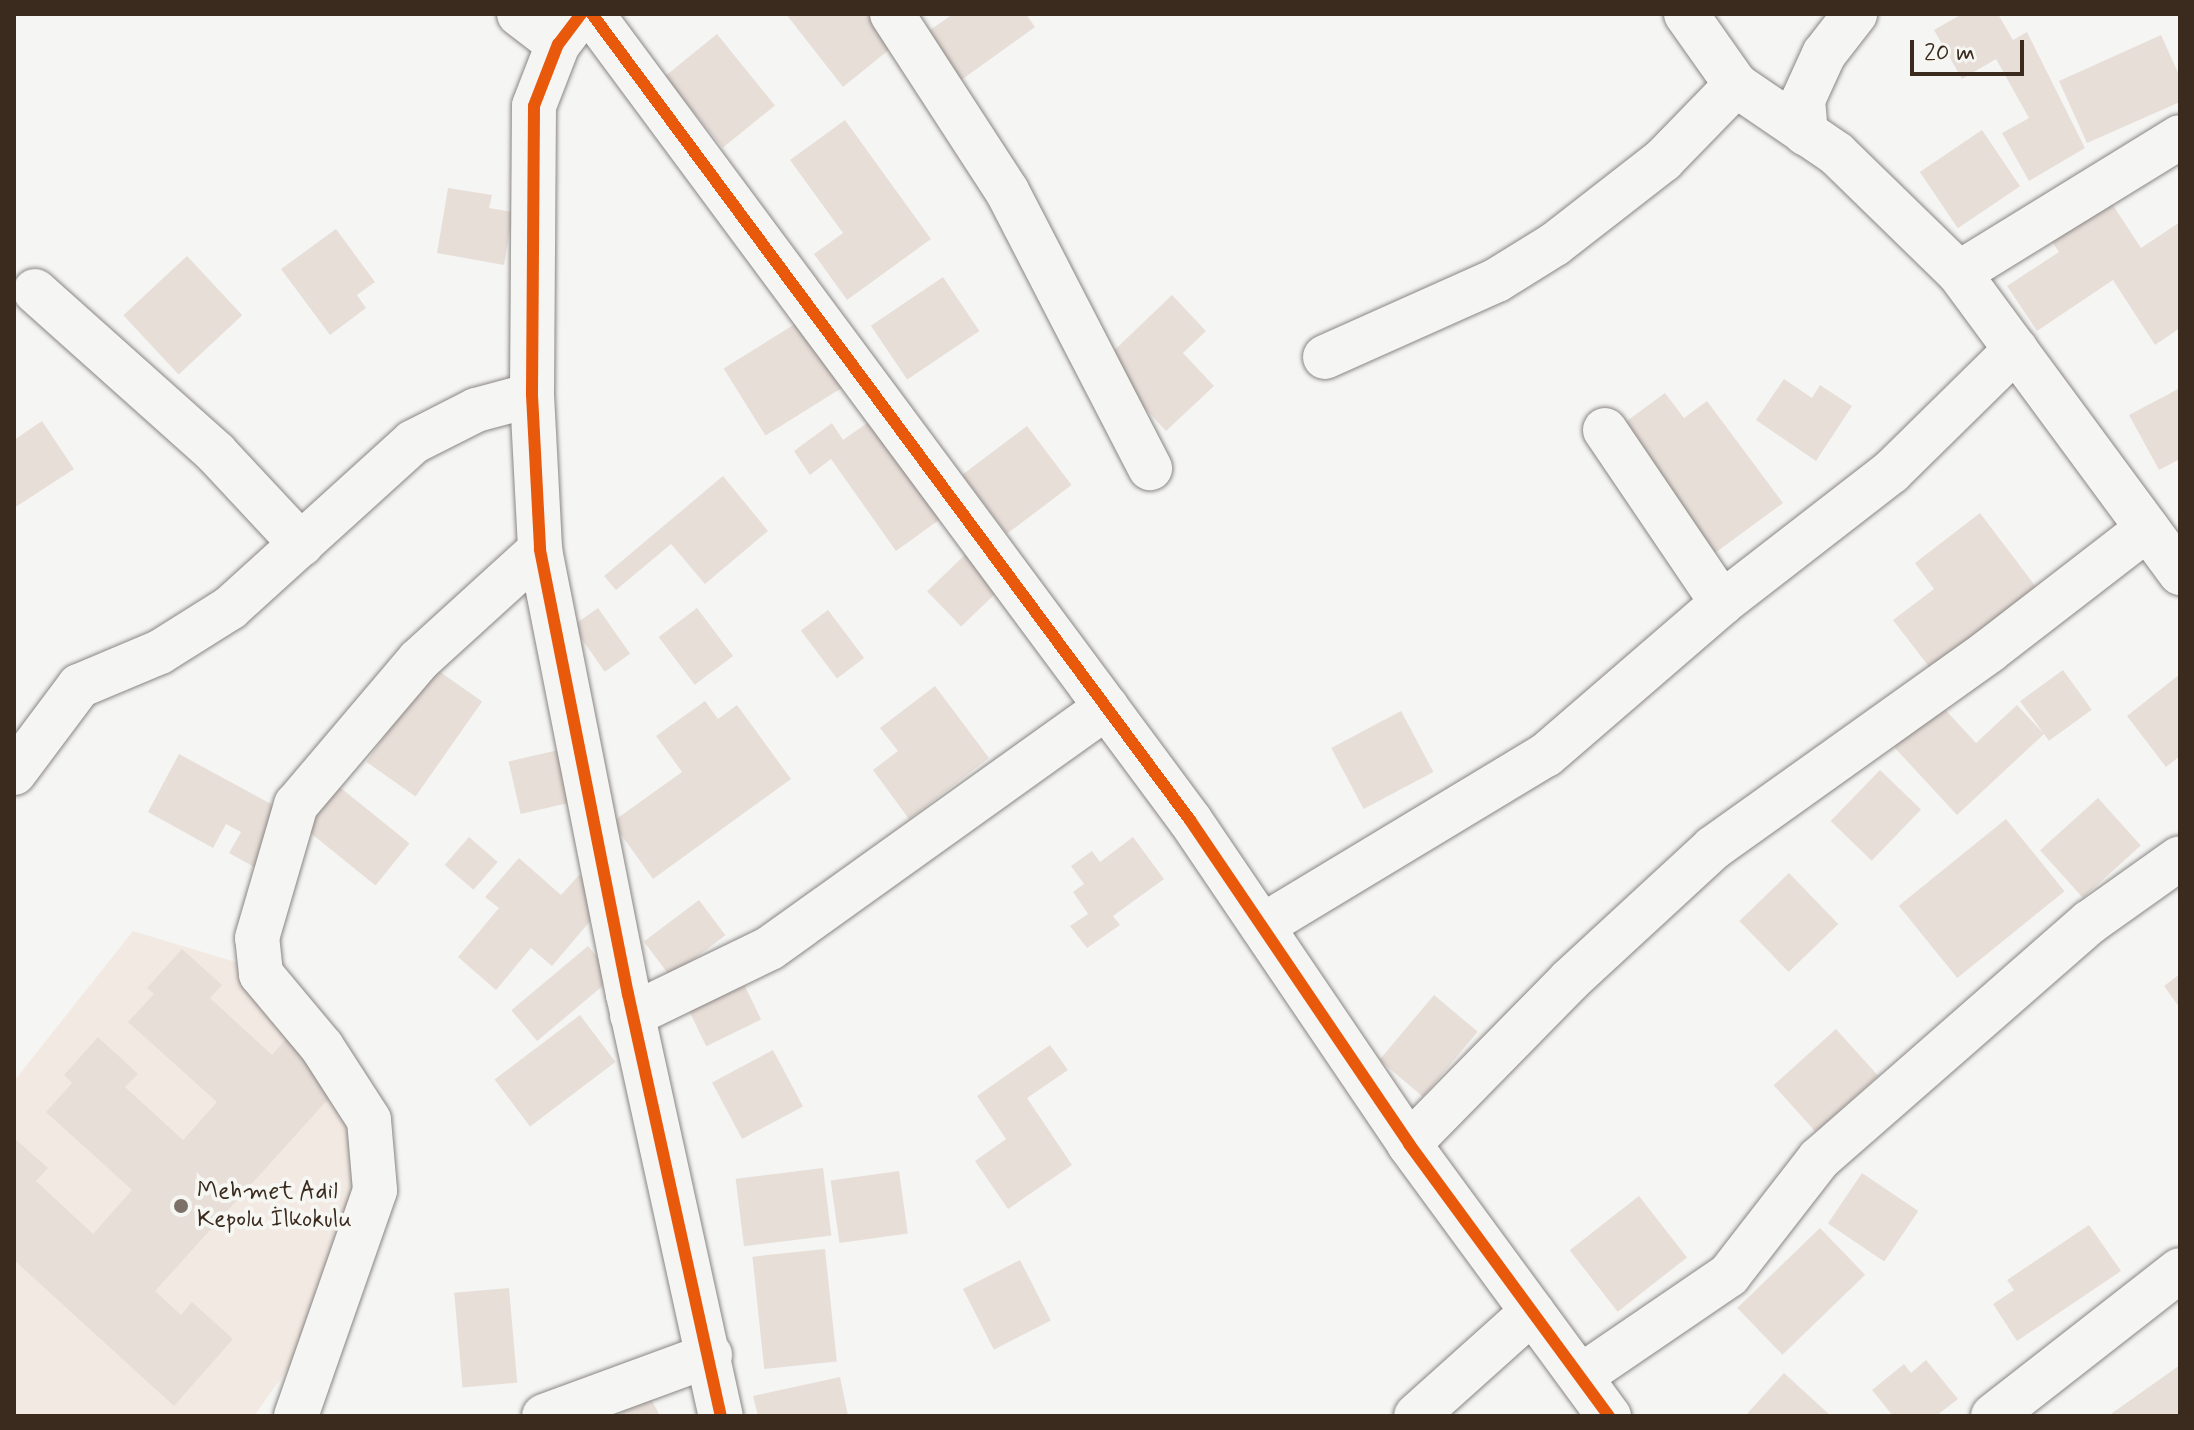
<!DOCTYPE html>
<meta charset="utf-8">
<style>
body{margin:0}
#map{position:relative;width:2194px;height:1430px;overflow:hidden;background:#f5f5f3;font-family:Mynerve,sans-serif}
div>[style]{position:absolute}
.built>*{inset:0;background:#f2e9e2}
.building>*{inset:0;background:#e8ded8;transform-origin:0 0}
.roads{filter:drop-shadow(0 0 2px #8a8683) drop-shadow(0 0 2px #8a8683)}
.minor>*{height:44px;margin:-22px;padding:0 22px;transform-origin:22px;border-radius:22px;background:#f5f5f3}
.cycleway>*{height:12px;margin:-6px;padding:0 6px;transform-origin:6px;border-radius:6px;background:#e8590c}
.dots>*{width:22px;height:22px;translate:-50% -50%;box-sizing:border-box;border:4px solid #f6f6f2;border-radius:50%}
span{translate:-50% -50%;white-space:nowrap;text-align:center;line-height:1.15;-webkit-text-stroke:8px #f6f6f2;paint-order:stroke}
.poi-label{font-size:24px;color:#3b2a1e}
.left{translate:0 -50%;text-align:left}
.frame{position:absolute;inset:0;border:16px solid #3b2a1e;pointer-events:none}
.scale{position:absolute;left:1910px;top:40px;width:114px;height:36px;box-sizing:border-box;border:4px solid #3b2a1e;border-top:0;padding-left:10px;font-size:24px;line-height:28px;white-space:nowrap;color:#3b2a1e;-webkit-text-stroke:6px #f6f6f2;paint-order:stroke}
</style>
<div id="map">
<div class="built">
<i style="clip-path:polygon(133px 931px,268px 972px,369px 1099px,328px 1312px,254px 1416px,14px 1416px,14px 1081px)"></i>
</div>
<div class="building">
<i style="clip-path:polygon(786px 14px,871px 14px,895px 45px,843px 87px)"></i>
<i style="clip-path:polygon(953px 14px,1026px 14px,1035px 27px,957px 83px,923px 35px)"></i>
<i style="clip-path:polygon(1962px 14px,1998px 14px,2013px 40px,2027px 32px,2085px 148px,2029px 181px,2002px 133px,2029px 118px,1996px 59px,1962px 79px,1934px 30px)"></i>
<i style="left:717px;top:34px;width:92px;height:67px;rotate:51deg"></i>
<i style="clip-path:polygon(2161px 35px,2180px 77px,2180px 102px,2087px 143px,2059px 81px)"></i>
<i style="clip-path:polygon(845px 120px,931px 239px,847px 300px,814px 254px,843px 233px,790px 160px)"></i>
<i style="left:1982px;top:130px;width:68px;height:75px;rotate:56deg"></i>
<i style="clip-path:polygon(448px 188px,492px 195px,489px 208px,513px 212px,504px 265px,437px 253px)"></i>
<i style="clip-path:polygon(2105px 193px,2141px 248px,2180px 222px,2180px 328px,2155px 345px,2113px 280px,2037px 331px,2007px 286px,2059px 252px,2046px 233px)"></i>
<i style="clip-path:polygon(336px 229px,375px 282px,357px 295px,366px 308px,330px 335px,281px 269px)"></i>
<i style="left:187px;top:256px;width:81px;height:87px;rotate:47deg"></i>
<i style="left:943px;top:277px;width:65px;height:87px;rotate:56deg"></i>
<i style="clip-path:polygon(1172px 295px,1206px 331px,1183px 353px,1214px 386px,1166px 431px,1102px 362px)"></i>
<i style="left:811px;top:314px;width:79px;height:103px;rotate:58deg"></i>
<i style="clip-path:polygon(1784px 379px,1812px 398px,1820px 385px,1852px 406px,1816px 461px,1756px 420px)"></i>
<i style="clip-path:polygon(2180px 388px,2180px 459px,2159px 470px,2129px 415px)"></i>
<i style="clip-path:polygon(1665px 393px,1684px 418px,1707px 401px,1783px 503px,1715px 553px,1620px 426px)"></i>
<i style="clip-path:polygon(880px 414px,950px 512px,896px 551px,831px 459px,810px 475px,794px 451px,832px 423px,843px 440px)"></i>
<i style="clip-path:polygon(42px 421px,74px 469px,14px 508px,14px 440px)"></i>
<i style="left:1027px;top:426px;width:74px;height:81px;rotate:53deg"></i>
<i style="clip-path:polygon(723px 476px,768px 531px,705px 584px,671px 544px,616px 590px,604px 576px)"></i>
<i style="clip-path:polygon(1980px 513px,2036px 587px,1930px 668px,1893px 620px,1934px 589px,1915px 563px)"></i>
<i style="left:971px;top:549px;width:49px;height:61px;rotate:46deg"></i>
<i style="left:598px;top:608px;width:56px;height:31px;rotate:55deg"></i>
<i style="left:697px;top:608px;width:60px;height:48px;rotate:53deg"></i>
<i style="left:828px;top:610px;width:60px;height:34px;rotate:53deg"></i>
<i style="left:433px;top:667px;width:60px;height:116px;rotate:35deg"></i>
<i style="left:2063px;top:670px;width:49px;height:53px;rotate:54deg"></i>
<i style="clip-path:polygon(2180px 674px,2180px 756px,2166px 767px,2127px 716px)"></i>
<i style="clip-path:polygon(935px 686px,989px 758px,909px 819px,873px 770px,898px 751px,880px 728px)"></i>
<i style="clip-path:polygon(705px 701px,718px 719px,737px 705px,791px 779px,653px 879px,612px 822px,682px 772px,656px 736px)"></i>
<i style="clip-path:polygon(1940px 704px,1976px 743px,2017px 705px,2044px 734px,1957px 815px,1894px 747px)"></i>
<i style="left:1401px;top:711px;width:69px;height:79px;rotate:62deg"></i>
<i style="left:567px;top:748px;width:54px;height:60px;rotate:77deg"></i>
<i style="clip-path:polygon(179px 754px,286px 812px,256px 868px,229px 853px,241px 832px,226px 824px,213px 848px,148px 812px)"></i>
<i style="left:1880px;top:770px;width:57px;height:71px;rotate:44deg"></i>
<i style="left:331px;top:780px;width:101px;height:54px;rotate:39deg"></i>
<i style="left:2098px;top:798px;width:64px;height:78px;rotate:48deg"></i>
<i style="left:2006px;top:819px;width:93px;height:138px;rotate:51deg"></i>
<i style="left:469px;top:837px;width:38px;height:37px;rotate:41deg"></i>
<i style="clip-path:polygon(1133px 837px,1164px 879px,1113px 916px,1120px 925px,1087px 948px,1070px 926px,1088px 914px,1073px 892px,1084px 884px,1071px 866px,1092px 851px,1100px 862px)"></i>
<i style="clip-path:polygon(519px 858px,561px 895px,579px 875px,608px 900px,552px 966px,531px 948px,496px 990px,458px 957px,499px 908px,485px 897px)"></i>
<i style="left:1789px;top:873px;width:71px;height:69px;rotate:46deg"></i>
<i style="left:699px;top:900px;width:44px;height:69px;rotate:53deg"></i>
<i style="left:588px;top:946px;width:40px;height:100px;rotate:50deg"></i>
<i style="clip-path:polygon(182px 949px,222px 985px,210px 998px,272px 1055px,287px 1038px,340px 1086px,155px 1291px,181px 1315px,192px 1302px,233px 1339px,174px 1406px,14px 1260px,14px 1138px,48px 1168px,36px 1181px,93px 1234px,132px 1190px,46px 1112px,72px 1083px,64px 1075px,98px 1037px,138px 1074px,125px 1087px,183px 1140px,217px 1102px,128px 1022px,154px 994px,147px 988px)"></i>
<i style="left:737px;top:970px;width:55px;height:61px;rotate:64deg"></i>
<i style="clip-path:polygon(2180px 974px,2180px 1008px,2164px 986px)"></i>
<i style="left:1434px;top:995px;width:57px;height:85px;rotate:40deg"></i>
<i style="left:580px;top:1015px;width:59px;height:107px;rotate:53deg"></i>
<i style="left:1836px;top:1029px;width:63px;height:84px;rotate:48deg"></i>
<i style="clip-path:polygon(1050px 1045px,1068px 1070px,1027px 1098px,1072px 1165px,1008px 1209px,975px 1161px,1006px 1139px,977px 1096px)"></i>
<i style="left:773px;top:1050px;width:64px;height:69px;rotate:62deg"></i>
<i style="left:823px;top:1168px;width:68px;height:88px;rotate:83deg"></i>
<i style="left:899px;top:1171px;width:63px;height:69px;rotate:82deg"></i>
<i style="left:1862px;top:1173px;width:68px;height:61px;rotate:34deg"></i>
<i style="left:1639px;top:1196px;width:78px;height:88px;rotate:52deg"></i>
<i style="clip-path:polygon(2089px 1225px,2121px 1271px,2017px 1341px,1993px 1304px,2014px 1290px,2007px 1280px)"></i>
<i style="left:1820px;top:1228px;width:65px;height:115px;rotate:46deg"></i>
<i style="left:825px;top:1249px;width:113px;height:73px;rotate:84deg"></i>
<i style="left:1020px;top:1260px;width:68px;height:64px;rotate:63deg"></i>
<i style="left:509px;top:1288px;width:95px;height:55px;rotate:85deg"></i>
<i style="clip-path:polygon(1926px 1360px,1958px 1399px,1936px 1416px,1893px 1416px,1872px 1390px,1904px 1364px,1911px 1373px)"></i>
<i style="clip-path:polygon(2180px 1365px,2180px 1416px,2108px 1416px)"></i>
<i style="clip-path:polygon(1784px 1373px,1831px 1416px,1745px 1416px)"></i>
<i style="clip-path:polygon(840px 1377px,848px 1416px,758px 1416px,753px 1396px)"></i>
<i style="clip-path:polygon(650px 1397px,660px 1416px,616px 1416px)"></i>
</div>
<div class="roads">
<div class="minor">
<i style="left:519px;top:14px;width:49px;rotate:37.6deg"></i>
<i style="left:581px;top:14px;width:38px;rotate:127deg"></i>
<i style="left:558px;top:44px;width:66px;rotate:111.2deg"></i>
<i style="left:534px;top:106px;width:289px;rotate:90.4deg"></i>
<i style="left:532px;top:395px;width:155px;rotate:87deg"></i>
<i style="left:540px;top:550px;width:453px;rotate:78.8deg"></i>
<i style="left:628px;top:994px;width:432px;rotate:77.6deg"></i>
<i style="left:592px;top:14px;width:1004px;rotate:53.43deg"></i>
<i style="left:1190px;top:820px;width:391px;rotate:55.9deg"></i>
<i style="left:1409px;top:1144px;width:338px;rotate:53.7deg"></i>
<i style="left:892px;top:14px;width:211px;rotate:57deg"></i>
<i style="left:1007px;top:191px;width:312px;rotate:62.7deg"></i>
<i style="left:1686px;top:14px;width:87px;rotate:54.8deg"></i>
<i style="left:1736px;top:85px;width:122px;rotate:34.3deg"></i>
<i style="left:1837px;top:154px;width:170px;rotate:44.3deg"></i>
<i style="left:1959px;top:273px;width:373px;rotate:53.6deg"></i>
<i style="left:1806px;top:134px;width:34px;rotate:-95deg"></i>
<i style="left:1803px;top:100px;width:51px;rotate:-65.5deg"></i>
<i style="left:1824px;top:54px;width:51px;rotate:-52.2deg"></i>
<i style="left:1959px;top:273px;width:259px;rotate:-31.6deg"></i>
<i style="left:35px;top:291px;width:243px;rotate:41.8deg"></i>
<i style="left:216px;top:453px;width:125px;rotate:47deg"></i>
<i style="left:1325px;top:357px;width:188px;rotate:-24.1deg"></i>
<i style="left:1497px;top:280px;width:68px;rotate:-31.8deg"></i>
<i style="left:1555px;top:244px;width:137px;rotate:-37.9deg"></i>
<i style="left:1663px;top:160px;width:105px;rotate:-45.8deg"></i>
<i style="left:1605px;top:430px;width:209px;rotate:55.9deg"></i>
<i style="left:14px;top:773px;width:109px;rotate:-53.2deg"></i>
<i style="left:79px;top:686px;width:88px;rotate:-22.8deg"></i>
<i style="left:160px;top:652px;width:83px;rotate:-32.2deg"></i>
<i style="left:230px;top:608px;width:247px;rotate:-42.2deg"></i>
<i style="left:413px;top:442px;width:71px;rotate:-26.9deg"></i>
<i style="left:476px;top:410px;width:58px;rotate:-15deg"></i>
<i style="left:1262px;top:926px;width:332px;rotate:-31.1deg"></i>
<i style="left:1546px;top:755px;width:233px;rotate:-40.8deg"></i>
<i style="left:1722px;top:603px;width:214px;rotate:-37.8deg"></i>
<i style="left:1891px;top:472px;width:175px;rotate:-44.5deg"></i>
<i style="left:632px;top:1015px;width:153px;rotate:-25.9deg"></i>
<i style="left:770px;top:948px;width:414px;rotate:-35.6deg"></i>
<i style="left:1409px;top:1144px;width:230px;rotate:-45.5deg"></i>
<i style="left:1570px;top:980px;width:195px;rotate:-42.7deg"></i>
<i style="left:1713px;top:848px;width:339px;rotate:-35.5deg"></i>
<i style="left:1989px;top:651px;width:200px;rotate:-37.7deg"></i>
<i style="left:1581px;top:1376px;width:179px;rotate:-34.3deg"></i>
<i style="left:1729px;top:1275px;width:147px;rotate:-52.2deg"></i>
<i style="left:1819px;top:1159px;width:360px;rotate:-41.2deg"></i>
<i style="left:2090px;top:922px;width:110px;rotate:-35.4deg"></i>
<i style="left:296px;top:1416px;width:239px;rotate:-70.7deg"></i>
<i style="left:375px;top:1190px;width:70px;rotate:-94.9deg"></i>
<i style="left:369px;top:1120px;width:87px;rotate:-122.8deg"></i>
<i style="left:322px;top:1047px;width:95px;rotate:-129.9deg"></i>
<i style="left:261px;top:974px;width:36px;rotate:-96deg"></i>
<i style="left:257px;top:938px;width:139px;rotate:-73.7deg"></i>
<i style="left:296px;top:805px;width:190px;rotate:-49.7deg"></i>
<i style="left:419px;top:660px;width:164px;rotate:-42.3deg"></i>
<i style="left:544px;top:1416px;width:177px;rotate:-20.2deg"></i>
<i style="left:1416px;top:1416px;width:156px;rotate:-41.9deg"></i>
<i style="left:1993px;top:1416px;width:237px;rotate:-38deg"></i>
</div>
</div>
<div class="cycleway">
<i style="left:581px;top:14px;width:38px;rotate:127deg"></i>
<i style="left:558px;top:44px;width:66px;rotate:111.2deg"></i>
<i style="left:534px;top:106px;width:289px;rotate:90.4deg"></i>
<i style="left:532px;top:395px;width:155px;rotate:87deg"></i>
<i style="left:540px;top:550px;width:453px;rotate:78.8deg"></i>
<i style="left:628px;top:994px;width:432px;rotate:77.6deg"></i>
<i style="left:592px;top:14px;width:1004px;rotate:53.43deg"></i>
<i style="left:1190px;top:820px;width:391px;rotate:55.9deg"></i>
<i style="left:1409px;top:1144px;width:338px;rotate:53.7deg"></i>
</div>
<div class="dots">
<i style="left:181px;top:1206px;background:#7c7169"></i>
</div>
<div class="poi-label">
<span class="left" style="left:197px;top:1206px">Mehmet Adil<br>Kepolu İlkokulu</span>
</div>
<div class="frame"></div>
<div class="scale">20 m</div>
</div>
